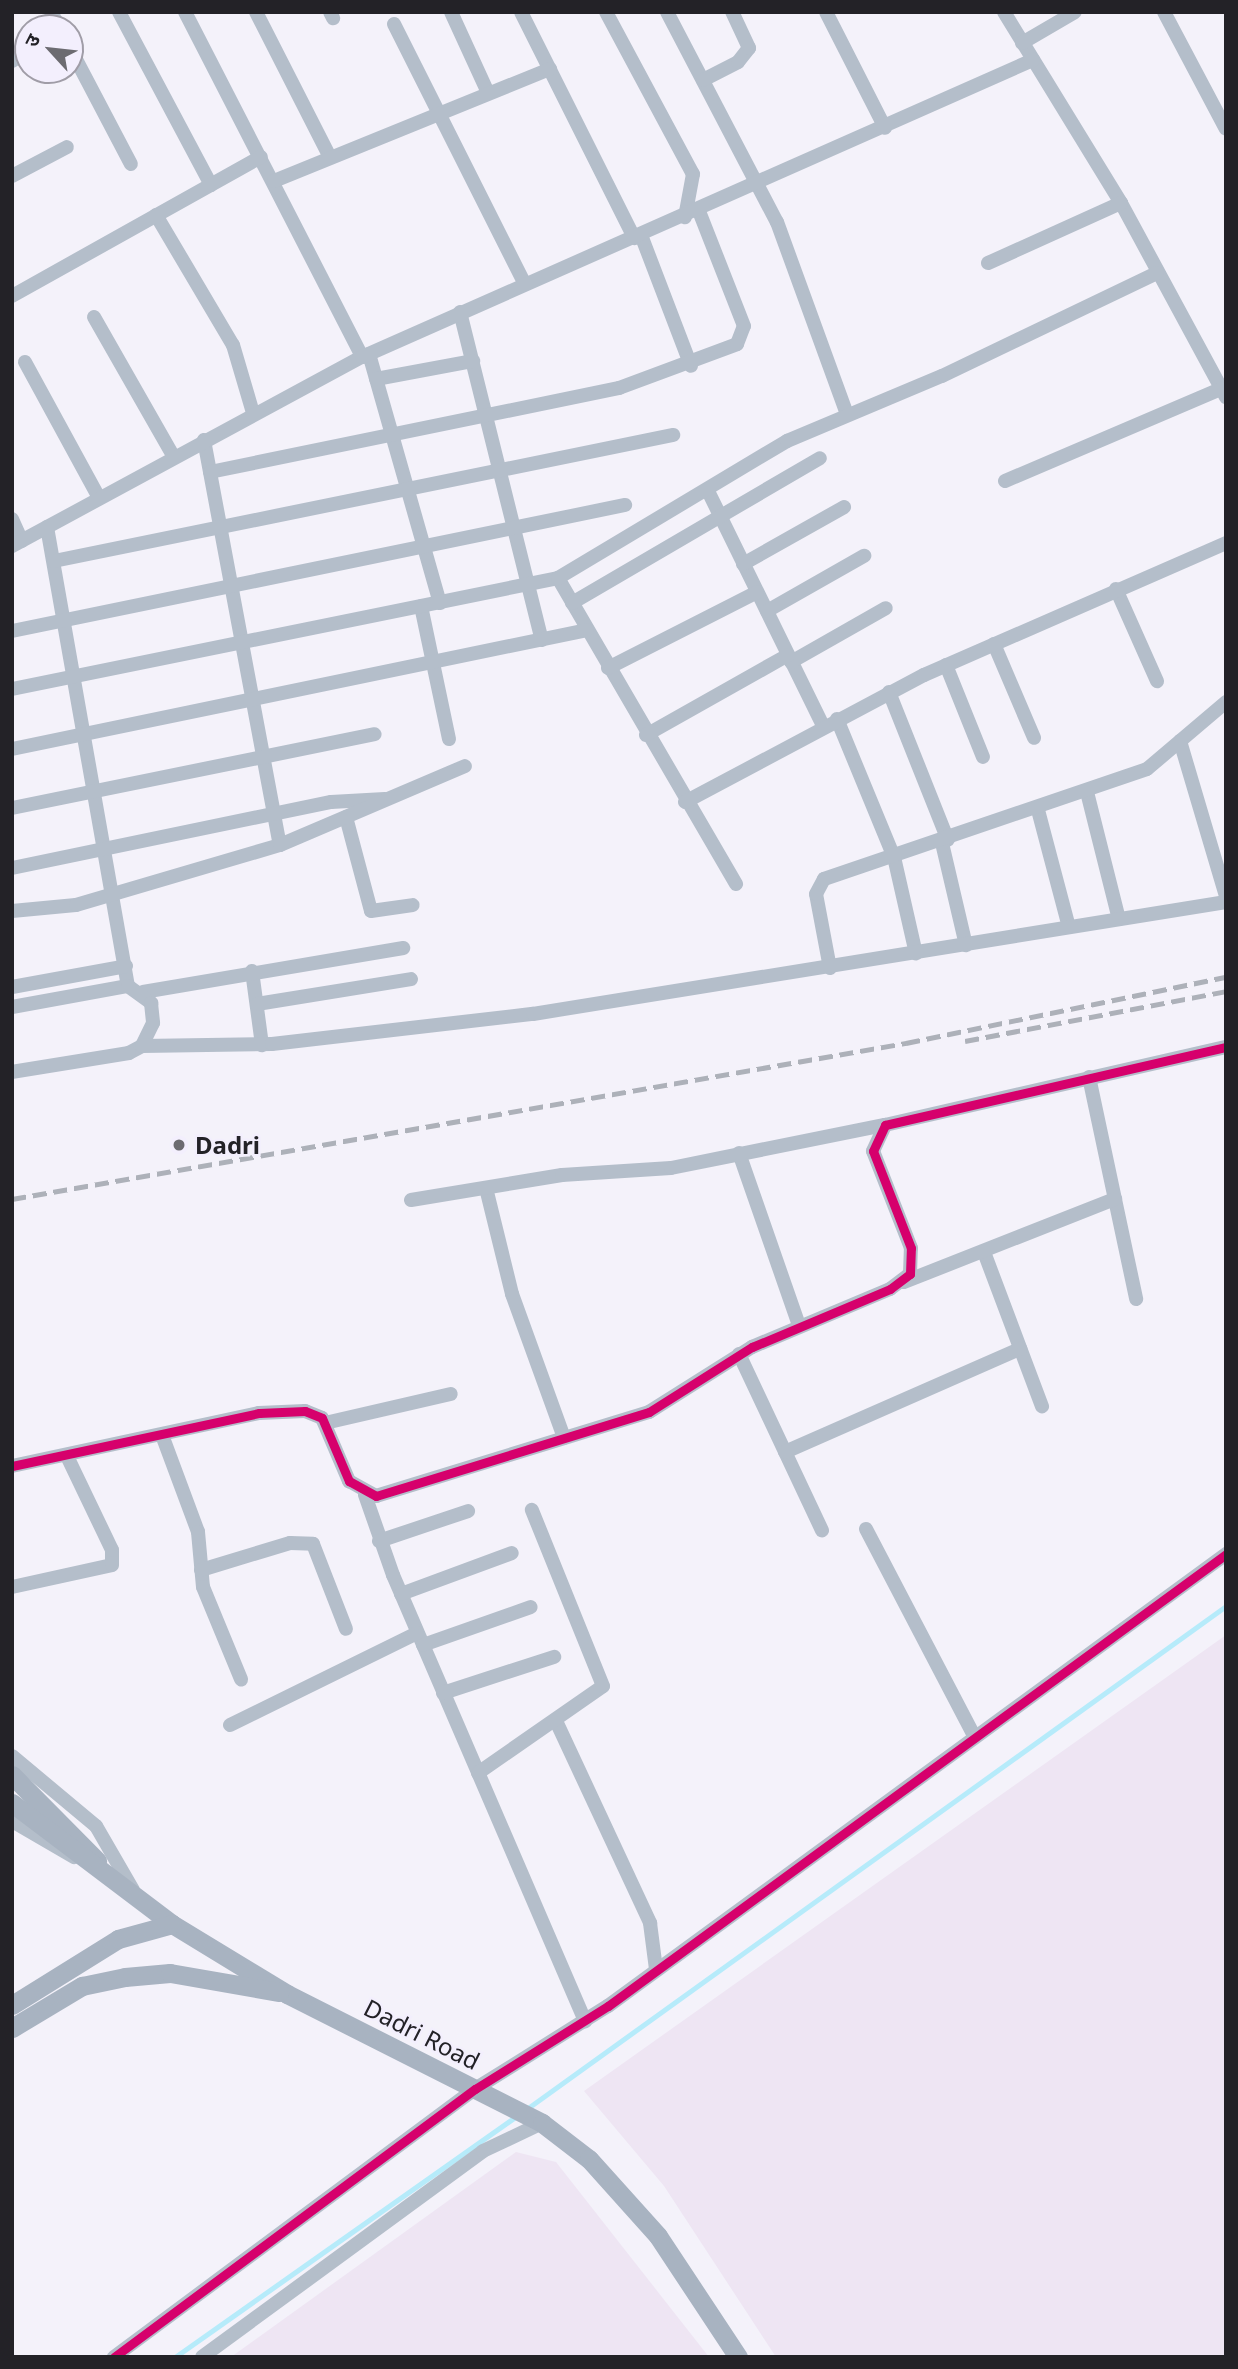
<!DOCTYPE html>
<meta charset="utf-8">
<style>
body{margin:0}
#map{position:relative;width:1238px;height:2369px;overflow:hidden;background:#f4f2fa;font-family:"Noto Sans","Noto Sans Devanagari",sans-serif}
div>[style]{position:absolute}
.industrial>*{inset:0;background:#eee5f3}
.stream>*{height:4.5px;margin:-2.25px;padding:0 2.25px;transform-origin:2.25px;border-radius:2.25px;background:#b6ebfa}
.street>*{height:14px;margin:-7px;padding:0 7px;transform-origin:7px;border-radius:7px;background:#b4beca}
.secondary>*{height:19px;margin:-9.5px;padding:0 9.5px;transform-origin:9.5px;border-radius:9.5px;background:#a8b3c1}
.rail>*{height:4.5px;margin-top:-2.25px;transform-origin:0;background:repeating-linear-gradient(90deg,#adb1b9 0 14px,transparent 0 21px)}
.cycleway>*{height:9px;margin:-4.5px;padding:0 4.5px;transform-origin:4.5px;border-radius:4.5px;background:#d6006c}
.dots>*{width:19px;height:19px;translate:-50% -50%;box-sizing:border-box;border:4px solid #f3effd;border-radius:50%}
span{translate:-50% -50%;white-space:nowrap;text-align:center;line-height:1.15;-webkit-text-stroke:5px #f3effd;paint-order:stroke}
.poi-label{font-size:24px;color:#232227;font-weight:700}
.left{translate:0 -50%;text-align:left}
.street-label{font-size:24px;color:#232227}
.frame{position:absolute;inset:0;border:14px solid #232227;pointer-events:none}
.north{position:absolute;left:14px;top:14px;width:70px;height:70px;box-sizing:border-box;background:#f3effd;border:2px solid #a09da7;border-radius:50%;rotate:297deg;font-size:19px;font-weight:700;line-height:28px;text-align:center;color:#232227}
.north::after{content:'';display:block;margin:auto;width:24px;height:32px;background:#6c6b71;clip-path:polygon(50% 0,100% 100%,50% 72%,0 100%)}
</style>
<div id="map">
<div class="industrial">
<i style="clip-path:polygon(1226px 1635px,1226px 2357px,776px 2357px,664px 2186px,584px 2091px)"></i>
<i style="clip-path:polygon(516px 2152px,556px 2162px,709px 2357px,231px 2357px)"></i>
</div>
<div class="stream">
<i style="left:528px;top:2108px;width:860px;rotate:-35.72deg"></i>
<i style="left:175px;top:2357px;width:416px;rotate:-35.2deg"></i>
</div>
<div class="street">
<i style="left:51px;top:12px;width:18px;rotate:61deg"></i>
<i style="left:119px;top:12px;width:196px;rotate:62deg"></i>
<i style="left:185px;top:12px;width:388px;rotate:62.8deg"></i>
<i style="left:256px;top:12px;width:163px;rotate:63deg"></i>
<i style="left:330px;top:12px;width:7px;rotate:63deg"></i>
<i style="left:451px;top:12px;width:89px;rotate:65.4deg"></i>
<i style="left:521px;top:12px;width:253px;rotate:63.4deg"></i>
<i style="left:606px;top:12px;width:184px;rotate:61.8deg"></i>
<i style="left:693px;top:174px;width:44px;rotate:100.5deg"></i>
<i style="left:667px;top:12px;width:237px;rotate:62.4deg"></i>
<i style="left:777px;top:222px;width:204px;rotate:70deg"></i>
<i style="left:826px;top:12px;width:130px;rotate:63deg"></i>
<i style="left:1004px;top:12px;width:224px;rotate:58.5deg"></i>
<i style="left:1121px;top:203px;width:221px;rotate:61.6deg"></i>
<i style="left:1164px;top:12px;width:132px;rotate:62.1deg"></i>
<i style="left:394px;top:24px;width:291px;rotate:63.3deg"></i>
<i style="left:1022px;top:43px;width:61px;rotate:-30.3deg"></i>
<i style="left:70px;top:48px;width:131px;rotate:62.3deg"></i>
<i style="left:12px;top:61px;width:15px;rotate:-32deg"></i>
<i style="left:703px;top:80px;width:39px;rotate:-27deg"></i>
<i style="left:738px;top:62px;width:18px;rotate:-52deg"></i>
<i style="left:749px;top:48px;width:40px;rotate:-115deg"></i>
<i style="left:12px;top:176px;width:62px;rotate:-27.8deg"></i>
<i style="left:274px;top:181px;width:298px;rotate:-22.1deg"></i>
<i style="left:156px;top:215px;width:151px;rotate:59.4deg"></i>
<i style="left:233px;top:345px;width:71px;rotate:73.6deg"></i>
<i style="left:641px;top:235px;width:140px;rotate:69.1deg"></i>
<i style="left:988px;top:263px;width:146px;rotate:-24.3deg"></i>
<i style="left:12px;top:296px;width:285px;rotate:-29.2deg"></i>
<i style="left:460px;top:312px;width:338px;rotate:76deg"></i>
<i style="left:94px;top:317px;width:161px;rotate:60.3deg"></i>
<i style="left:369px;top:354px;width:259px;rotate:74.1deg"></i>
<i style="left:25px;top:362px;width:155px;rotate:61.4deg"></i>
<i style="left:376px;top:379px;width:99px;rotate:-10.5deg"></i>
<i style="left:204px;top:440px;width:412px;rotate:79.4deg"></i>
<i style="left:210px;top:472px;width:418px;rotate:-11.6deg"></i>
<i style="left:619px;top:388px;width:126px;rotate:-20.4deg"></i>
<i style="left:737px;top:344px;width:19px;rotate:-69deg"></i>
<i style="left:744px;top:326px;width:123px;rotate:-111.4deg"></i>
<i style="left:1005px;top:481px;width:235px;rotate:-23.1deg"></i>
<i style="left:708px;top:491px;width:262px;rotate:63.9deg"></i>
<i style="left:12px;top:519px;width:24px;rotate:66deg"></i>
<i style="left:47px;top:527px;width:466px;rotate:80deg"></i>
<i style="left:12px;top:546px;width:398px;rotate:-28.4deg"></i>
<i style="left:362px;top:357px;width:734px;rotate:-23.88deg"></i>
<i style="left:54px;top:561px;width:632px;rotate:-11.51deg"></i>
<i style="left:743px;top:564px;width:116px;rotate:-29.4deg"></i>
<i style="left:558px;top:578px;width:354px;rotate:59.8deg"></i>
<i style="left:1116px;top:589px;width:101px;rotate:66deg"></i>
<i style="left:572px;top:603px;width:287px;rotate:-30.3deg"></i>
<i style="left:421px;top:606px;width:136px;rotate:78.1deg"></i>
<i style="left:767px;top:611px;width:112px;rotate:-29.6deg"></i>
<i style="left:12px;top:631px;width:626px;rotate:-11.62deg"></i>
<i style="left:994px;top:644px;width:102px;rotate:66.9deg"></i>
<i style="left:791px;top:662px;width:109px;rotate:-29.6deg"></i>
<i style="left:946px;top:665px;width:99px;rotate:68.1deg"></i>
<i style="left:608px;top:668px;width:167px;rotate:-27deg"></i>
<i style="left:12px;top:689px;width:557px;rotate:-11.49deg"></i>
<i style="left:558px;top:578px;width:267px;rotate:-30.9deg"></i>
<i style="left:787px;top:441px;width:168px;rotate:-22.8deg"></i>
<i style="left:942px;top:376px;width:238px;rotate:-25.6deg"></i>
<i style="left:889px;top:692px;width:159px;rotate:68.3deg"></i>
<i style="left:837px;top:719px;width:149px;rotate:67.6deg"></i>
<i style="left:894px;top:857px;width:99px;rotate:77.2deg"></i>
<i style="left:646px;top:735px;width:163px;rotate:-29.4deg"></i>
<i style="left:1180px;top:741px;width:162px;rotate:73.5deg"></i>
<i style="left:12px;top:749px;width:587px;rotate:-11.69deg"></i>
<i style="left:1087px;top:792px;width:131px;rotate:75.9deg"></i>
<i style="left:685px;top:802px;width:271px;rotate:-28deg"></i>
<i style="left:924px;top:675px;width:330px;rotate:-23.6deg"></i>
<i style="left:12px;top:808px;width:370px;rotate:-11.5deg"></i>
<i style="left:1038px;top:810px;width:121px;rotate:75.2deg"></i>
<i style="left:346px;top:817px;width:97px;rotate:75.1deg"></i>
<i style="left:371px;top:911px;width:42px;rotate:-8.1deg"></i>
<i style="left:942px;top:843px;width:105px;rotate:76.8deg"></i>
<i style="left:12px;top:868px;width:326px;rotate:-11.7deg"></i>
<i style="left:331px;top:802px;width:54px;rotate:-3.2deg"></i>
<i style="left:12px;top:911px;width:64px;rotate:-5.4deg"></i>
<i style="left:76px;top:905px;width:213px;rotate:-16.4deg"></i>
<i style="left:280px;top:845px;width:201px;rotate:-23.1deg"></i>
<i style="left:830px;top:968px;width:75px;rotate:-100.7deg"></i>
<i style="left:816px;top:894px;width:17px;rotate:-62deg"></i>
<i style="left:824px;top:879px;width:341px;rotate:-18.8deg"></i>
<i style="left:1147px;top:769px;width:104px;rotate:-40.3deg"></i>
<i style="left:252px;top:971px;width:75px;rotate:82.3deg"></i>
<i style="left:12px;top:987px;width:116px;rotate:-10.4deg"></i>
<i style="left:143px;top:992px;width:264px;rotate:-9.6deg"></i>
<i style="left:257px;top:1004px;width:156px;rotate:-9.2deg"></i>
<i style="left:12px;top:1007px;width:118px;rotate:-10.3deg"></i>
<i style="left:128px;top:986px;width:29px;rotate:36deg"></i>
<i style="left:151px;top:1003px;width:20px;rotate:84deg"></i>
<i style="left:153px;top:1023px;width:25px;rotate:116deg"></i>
<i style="left:142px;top:1046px;width:15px;rotate:152deg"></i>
<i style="left:129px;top:1053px;width:119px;rotate:170.8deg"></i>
<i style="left:142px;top:1046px;width:130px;rotate:-0.9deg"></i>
<i style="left:272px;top:1044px;width:263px;rotate:-6.6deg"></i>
<i style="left:533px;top:1014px;width:702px;rotate:-9.18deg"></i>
<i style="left:1089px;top:1077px;width:227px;rotate:78deg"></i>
<i style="left:739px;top:1153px;width:182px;rotate:70.8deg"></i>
<i style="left:486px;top:1188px;width:109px;rotate:76.2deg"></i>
<i style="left:512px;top:1294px;width:153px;rotate:70.1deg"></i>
<i style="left:411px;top:1200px;width:153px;rotate:-9.4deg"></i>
<i style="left:562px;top:1175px;width:109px;rotate:-3.7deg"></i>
<i style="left:671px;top:1168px;width:218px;rotate:-11.4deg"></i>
<i style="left:984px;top:1252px;width:165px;rotate:69.4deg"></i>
<i style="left:904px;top:1282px;width:227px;rotate:-21.5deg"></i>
<i style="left:739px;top:1354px;width:195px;rotate:64.8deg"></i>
<i style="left:325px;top:1423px;width:129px;rotate:-13deg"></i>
<i style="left:162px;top:1435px;width:103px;rotate:69.6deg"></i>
<i style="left:198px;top:1532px;width:55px;rotate:84.8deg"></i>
<i style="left:203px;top:1587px;width:100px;rotate:67.6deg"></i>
<i style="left:785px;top:1452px;width:257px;rotate:-23.7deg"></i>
<i style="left:12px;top:1466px;width:253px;rotate:-12.1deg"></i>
<i style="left:259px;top:1413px;width:46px;rotate:-2.5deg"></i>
<i style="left:305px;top:1411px;width:18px;rotate:22deg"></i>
<i style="left:322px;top:1418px;width:69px;rotate:66.8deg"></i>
<i style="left:349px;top:1481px;width:31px;rotate:29deg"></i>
<i style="left:376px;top:1496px;width:286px;rotate:-17.1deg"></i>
<i style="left:649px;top:1412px;width:122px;rotate:-32.3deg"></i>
<i style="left:752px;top:1347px;width:150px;rotate:-22.8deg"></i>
<i style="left:890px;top:1289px;width:25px;rotate:-37deg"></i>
<i style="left:910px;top:1274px;width:26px;rotate:-88deg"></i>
<i style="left:911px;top:1248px;width:104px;rotate:-111.4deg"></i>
<i style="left:873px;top:1151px;width:29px;rotate:-65deg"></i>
<i style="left:885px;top:1125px;width:350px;rotate:-12.9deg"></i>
<i style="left:365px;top:1495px;width:85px;rotate:70.7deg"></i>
<i style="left:393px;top:1575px;width:486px;rotate:66.7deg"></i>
<i style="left:866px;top:1529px;width:233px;rotate:62.4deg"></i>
<i style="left:379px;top:1541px;width:94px;rotate:-18.6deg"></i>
<i style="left:201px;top:1570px;width:93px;rotate:-16.9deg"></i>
<i style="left:290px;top:1543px;width:23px;rotate:2deg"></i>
<i style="left:313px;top:1544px;width:91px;rotate:68.8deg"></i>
<i style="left:12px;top:1587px;width:102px;rotate:-12.4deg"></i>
<i style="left:112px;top:1565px;width:15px;rotate:-90deg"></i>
<i style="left:112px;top:1550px;width:104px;rotate:-115.6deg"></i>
<i style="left:401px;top:1594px;width:118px;rotate:-20.3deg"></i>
<i style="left:423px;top:1645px;width:114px;rotate:-19.4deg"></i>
<i style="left:443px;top:1693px;width:117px;rotate:-18deg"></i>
<i style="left:556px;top:1721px;width:223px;rotate:65deg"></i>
<i style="left:650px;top:1923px;width:46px;rotate:82.6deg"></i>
<i style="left:230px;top:1725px;width:208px;rotate:-26.2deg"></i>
<i style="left:12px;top:1756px;width:109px;rotate:39.8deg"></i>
<i style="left:96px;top:1826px;width:74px;rotate:60deg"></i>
<i style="left:478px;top:1773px;width:152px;rotate:-34.8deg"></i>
<i style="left:603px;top:1686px;width:190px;rotate:-112deg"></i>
<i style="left:12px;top:1821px;width:72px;rotate:30.1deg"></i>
<i style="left:114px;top:2357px;width:450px;rotate:-36.6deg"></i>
<i style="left:475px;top:2089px;width:157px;rotate:-32deg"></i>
<i style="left:608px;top:2006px;width:766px;rotate:-36.18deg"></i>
<i style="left:202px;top:2357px;width:348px;rotate:-36.2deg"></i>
<i style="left:483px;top:2151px;width:65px;rotate:-25.4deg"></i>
</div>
<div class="secondary">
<i style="left:12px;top:1775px;width:121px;rotate:45.3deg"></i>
<i style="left:12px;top:1803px;width:201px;rotate:37.1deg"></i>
<i style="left:172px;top:1924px;width:135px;rotate:31.3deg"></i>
<i style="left:287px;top:1994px;width:286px;rotate:26.8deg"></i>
<i style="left:542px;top:2123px;width:59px;rotate:37.5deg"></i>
<i style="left:589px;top:2159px;width:103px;rotate:48.1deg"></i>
<i style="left:658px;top:2236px;width:145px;rotate:56.5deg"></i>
<i style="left:12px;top:2005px;width:125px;rotate:-31.9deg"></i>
<i style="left:118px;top:1939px;width:56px;rotate:-15.5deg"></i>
<i style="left:12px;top:2028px;width:82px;rotate:-31deg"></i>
<i style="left:82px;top:1986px;width:44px;rotate:-11.8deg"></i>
<i style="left:125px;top:1977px;width:45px;rotate:-5.1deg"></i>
<i style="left:170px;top:1973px;width:111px;rotate:9.9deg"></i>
</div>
<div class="rail">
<i style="left:965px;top:1041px;width:266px;rotate:-10.8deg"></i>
<i style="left:12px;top:1199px;width:908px;rotate:-9.9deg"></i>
<i style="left:906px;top:1043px;width:327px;rotate:-11.7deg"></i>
</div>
<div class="cycleway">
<i style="left:12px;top:1466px;width:253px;rotate:-12.1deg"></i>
<i style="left:259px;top:1413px;width:46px;rotate:-2.5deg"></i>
<i style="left:305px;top:1411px;width:18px;rotate:22deg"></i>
<i style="left:322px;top:1418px;width:69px;rotate:66.8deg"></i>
<i style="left:349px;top:1481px;width:31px;rotate:29deg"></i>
<i style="left:376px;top:1496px;width:286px;rotate:-17.1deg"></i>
<i style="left:649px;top:1412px;width:122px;rotate:-32.3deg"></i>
<i style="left:752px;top:1347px;width:150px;rotate:-22.8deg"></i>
<i style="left:890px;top:1289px;width:25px;rotate:-37deg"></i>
<i style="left:910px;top:1274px;width:26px;rotate:-88deg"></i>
<i style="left:911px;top:1248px;width:104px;rotate:-111.4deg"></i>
<i style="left:873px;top:1151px;width:29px;rotate:-65deg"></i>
<i style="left:885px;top:1125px;width:350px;rotate:-12.9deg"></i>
<i style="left:114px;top:2357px;width:450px;rotate:-36.6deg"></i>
<i style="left:475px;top:2089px;width:157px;rotate:-32deg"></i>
<i style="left:608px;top:2006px;width:766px;rotate:-36.18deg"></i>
</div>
<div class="dots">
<i style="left:179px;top:1145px;background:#6c6b71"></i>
</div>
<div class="poi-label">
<span class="left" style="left:195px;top:1145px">Dadri</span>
</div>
<div class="street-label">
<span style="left:422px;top:2034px;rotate:27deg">Dadri Road</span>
</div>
<div class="frame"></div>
<div class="north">उ</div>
</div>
